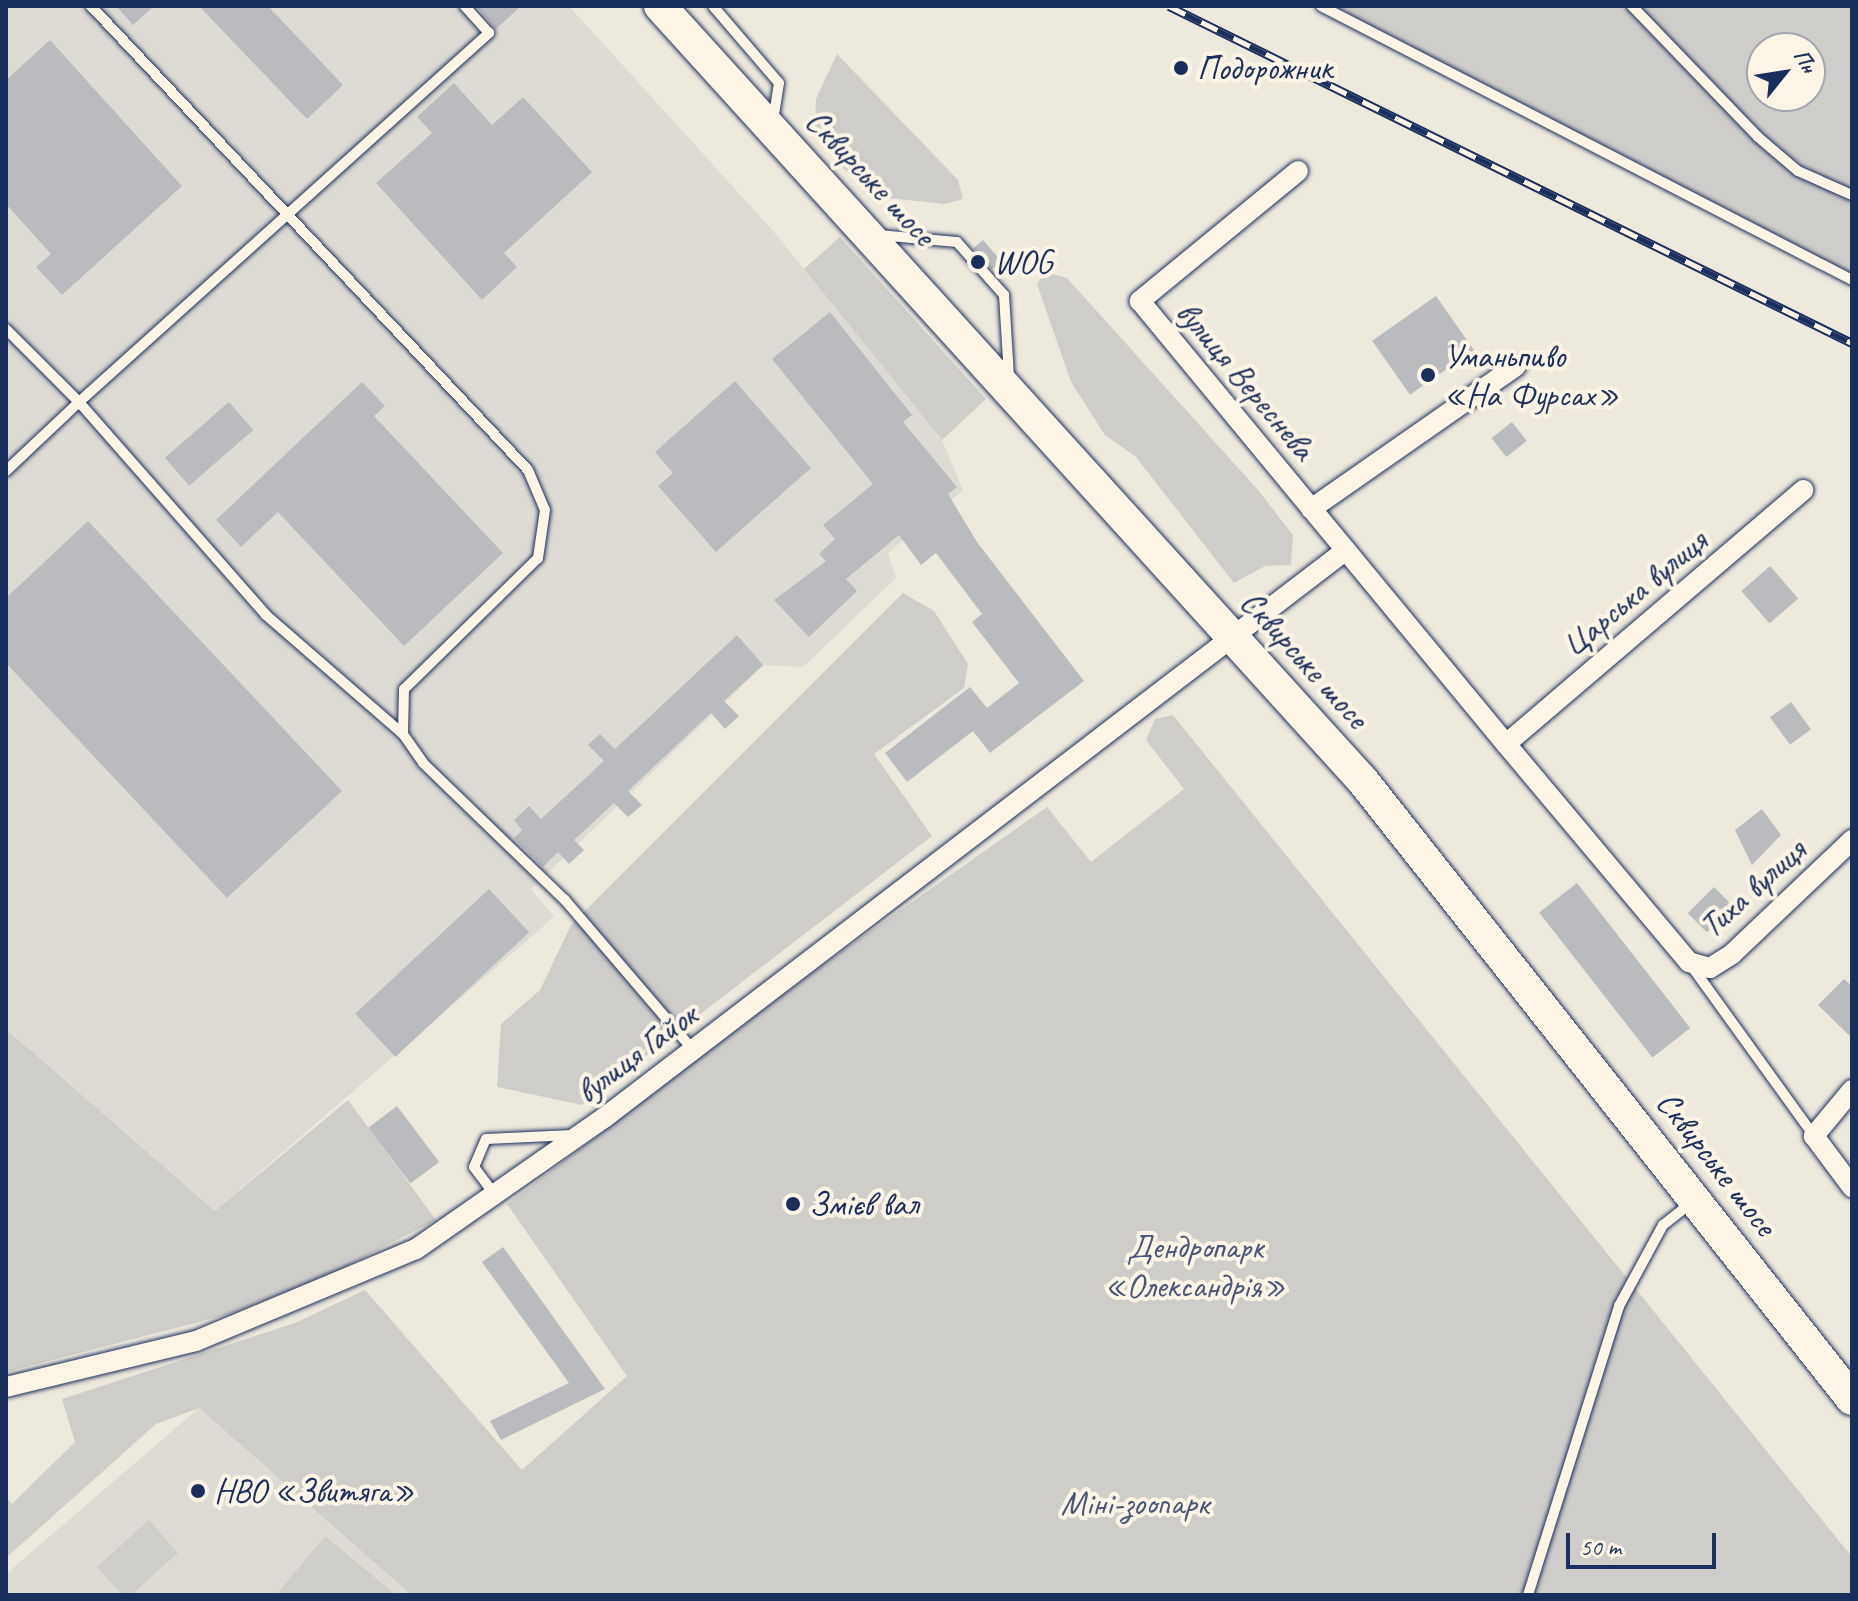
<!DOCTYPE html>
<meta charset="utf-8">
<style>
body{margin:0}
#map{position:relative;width:1858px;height:1601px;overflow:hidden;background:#eee9dd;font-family:Caveat,sans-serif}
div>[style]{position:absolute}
.built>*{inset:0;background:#dedbd4}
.green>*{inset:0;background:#cfcdca}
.building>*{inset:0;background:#babbbe;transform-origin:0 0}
.roads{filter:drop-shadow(0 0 2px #1b2f5e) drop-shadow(0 0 2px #1b2f5e)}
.lane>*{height:10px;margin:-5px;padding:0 5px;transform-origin:5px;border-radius:5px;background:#fcf5e5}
.street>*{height:20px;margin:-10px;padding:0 10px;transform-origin:10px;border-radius:10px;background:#fcf5e5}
.primary>*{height:32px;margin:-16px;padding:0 16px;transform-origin:16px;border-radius:16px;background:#fcf5e5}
.rail>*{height:9px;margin-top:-4.5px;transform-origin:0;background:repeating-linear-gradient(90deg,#fcf5e5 0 18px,#1b2f5e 0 36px);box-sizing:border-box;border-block:2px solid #1b2f5e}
.dots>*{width:22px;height:22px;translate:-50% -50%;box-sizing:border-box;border:4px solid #fcf5e5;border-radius:50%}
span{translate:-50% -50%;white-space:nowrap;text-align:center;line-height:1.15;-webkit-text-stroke:8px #fcf5e5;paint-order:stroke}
.poi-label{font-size:34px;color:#1b2f5e}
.left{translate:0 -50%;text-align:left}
.street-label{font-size:34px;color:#1b2f5e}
.park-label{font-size:34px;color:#485679}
.frame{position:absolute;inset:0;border:8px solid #1b2f5e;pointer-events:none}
.north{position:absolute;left:1746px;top:32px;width:80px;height:80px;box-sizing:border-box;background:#fcf5e5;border:2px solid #a2a6af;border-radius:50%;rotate:60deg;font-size:22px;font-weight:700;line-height:32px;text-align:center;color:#1b2f5e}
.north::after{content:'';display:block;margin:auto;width:28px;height:36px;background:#1b2f5e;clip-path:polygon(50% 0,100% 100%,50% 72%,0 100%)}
.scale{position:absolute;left:1566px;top:1533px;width:150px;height:36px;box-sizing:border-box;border:4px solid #1b2f5e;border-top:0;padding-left:10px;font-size:24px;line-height:28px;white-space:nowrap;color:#1b2f5e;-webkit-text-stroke:6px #fcf5e5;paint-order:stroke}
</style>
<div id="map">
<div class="built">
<i style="clip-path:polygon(6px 6px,569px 6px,774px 232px,942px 440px,963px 490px,888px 553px,896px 578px,803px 667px,764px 665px,531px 889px,554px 917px,215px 1211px,6px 1029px)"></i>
<i style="clip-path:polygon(199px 1408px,411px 1595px,6px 1595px,6px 1574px)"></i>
</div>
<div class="green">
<i style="clip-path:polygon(evenodd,1323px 6px,1852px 6px,1852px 276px,1323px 6px,1762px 48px,1810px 48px,1810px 96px,1762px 96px,1762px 48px)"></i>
<i style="clip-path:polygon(837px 54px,958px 180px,963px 199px,945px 204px,878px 197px,844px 169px,815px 132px,816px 99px)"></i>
<i style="clip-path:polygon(840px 237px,986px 399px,942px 440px,804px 269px)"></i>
<i style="clip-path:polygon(1045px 272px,1067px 278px,1258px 490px,1293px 535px,1291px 565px,1265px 566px,1234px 583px,1136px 457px,1105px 435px,1071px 382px,1037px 284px)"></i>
<i style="clip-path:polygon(903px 593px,934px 611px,968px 664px,964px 688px,874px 754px,932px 836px,582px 1105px,497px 1087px,501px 1024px,540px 990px,571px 925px)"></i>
<i style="clip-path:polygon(1173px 715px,1852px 1557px,1852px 1595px,411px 1595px,199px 1408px,156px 1424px,6px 1558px,6px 1497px,12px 1504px,75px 1442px,62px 1399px,295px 1323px,365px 1290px,522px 1470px,627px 1376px,507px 1204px,821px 966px,1047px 807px,1091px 862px,1184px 789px,1146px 740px,1155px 719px)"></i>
<i style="clip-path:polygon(6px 1029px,215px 1211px,348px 1100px,436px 1220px,337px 1271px,230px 1314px,6px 1372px)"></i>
<i style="clip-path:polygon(149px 1520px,178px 1553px,131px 1595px,122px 1595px,97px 1567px)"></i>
<i style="clip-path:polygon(325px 1536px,396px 1595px,276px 1595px)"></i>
</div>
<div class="building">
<i style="clip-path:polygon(116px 6px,154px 6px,133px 25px)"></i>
<i style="clip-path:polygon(199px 6px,268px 6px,343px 85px,307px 119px)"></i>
<i style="clip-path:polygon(476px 6px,521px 6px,496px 29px)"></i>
<i style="clip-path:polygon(50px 40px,182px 186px,62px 295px,36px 267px,51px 254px,6px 204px,6px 80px)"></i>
<i style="clip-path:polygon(454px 83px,492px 125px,523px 97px,592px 172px,504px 253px,517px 267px,482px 300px,376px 183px,432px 133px,417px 117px)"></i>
<i style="left:983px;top:240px;width:28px;height:13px;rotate:49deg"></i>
<i style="left:1436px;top:296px;width:66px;height:78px;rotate:55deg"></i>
<i style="clip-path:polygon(830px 312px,912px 415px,903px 422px,957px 487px,948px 494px,977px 542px,1084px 681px,990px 753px,973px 731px,907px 782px,885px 753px,970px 687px,987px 708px,1019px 683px,972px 622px,982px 614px,936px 553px,921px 565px,899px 535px,846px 579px,857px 591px,809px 637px,774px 600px,826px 561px,819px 554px,835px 539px,823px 525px,873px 484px,772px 359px)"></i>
<i style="clip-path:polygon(735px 381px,811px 468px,716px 552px,658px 486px,673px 473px,655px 452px)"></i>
<i style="clip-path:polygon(362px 382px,385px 406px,374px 416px,503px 553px,404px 646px,278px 512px,241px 547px,216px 520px)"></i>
<i style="left:229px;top:402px;width:37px;height:85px;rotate:49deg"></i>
<i style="left:1512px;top:422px;width:24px;height:26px;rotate:52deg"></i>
<i style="clip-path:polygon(88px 521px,342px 791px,227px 898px,6px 663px,6px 598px)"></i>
<i style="left:1770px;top:566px;width:43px;height:38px;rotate:49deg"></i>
<i style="clip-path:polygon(737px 635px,763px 665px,724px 701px,739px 716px,725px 729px,711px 713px,628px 791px,642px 805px,628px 817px,614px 803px,574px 840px,584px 850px,569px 864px,558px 852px,543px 867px,514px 838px,522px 830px,514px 820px,529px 806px,541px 819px,604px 761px,588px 745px,600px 734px,615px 749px)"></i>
<i style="left:1791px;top:702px;width:34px;height:26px;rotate:54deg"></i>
<i style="clip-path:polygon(1762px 809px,1781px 835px,1752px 865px,1735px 830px)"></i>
<i style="left:1577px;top:883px;width:184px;height:48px;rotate:52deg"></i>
<i style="left:1714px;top:887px;width:27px;height:37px;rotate:45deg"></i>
<i style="left:489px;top:889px;width:59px;height:183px;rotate:47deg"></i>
<i style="clip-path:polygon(1844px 979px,1852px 986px,1852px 1038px,1818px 1005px)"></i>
<i style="left:397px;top:1106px;width:70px;height:36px;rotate:53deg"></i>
<i style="clip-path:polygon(503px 1247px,605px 1389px,501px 1440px,490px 1421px,569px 1383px,482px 1262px)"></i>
</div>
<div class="roads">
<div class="lane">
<i style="left:91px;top:6px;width:637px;rotate:46.72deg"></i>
<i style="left:528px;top:470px;width:43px;rotate:67deg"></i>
<i style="left:545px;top:510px;width:49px;rotate:98.3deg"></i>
<i style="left:538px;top:558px;width:187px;rotate:135.6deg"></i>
<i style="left:404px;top:689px;width:45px;rotate:91.3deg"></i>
<i style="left:403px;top:734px;width:35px;rotate:55deg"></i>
<i style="left:423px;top:763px;width:197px;rotate:44deg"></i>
<i style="left:565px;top:900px;width:197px;rotate:49.5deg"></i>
<i style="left:713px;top:6px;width:101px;rotate:49.4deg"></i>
<i style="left:779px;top:83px;width:37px;rotate:99deg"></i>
<i style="left:1321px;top:6px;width:598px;rotate:27.29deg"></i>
<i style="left:1632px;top:6px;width:182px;rotate:46.1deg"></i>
<i style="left:1758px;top:137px;width:52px;rotate:40.4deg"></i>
<i style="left:1798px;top:171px;width:59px;rotate:24deg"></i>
<i style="left:878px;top:235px;width:79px;rotate:5.1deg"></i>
<i style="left:957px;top:242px;width:71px;rotate:48.4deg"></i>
<i style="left:1004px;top:295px;width:82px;rotate:86.5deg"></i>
<i style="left:6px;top:329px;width:103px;rotate:45deg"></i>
<i style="left:79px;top:402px;width:552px;rotate:-41.99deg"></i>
<i style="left:489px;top:33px;width:36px;rotate:-132deg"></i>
<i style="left:6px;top:471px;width:100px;rotate:-43.4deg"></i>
<i style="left:79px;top:402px;width:283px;rotate:48.7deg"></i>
<i style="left:266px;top:615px;width:181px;rotate:41deg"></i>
<i style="left:1690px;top:964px;width:212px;rotate:54.2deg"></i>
<i style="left:495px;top:1195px;width:35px;rotate:-127deg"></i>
<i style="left:474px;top:1167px;width:30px;rotate:-67deg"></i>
<i style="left:486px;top:1139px;width:87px;rotate:-2.6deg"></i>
<i style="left:1528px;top:1595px;width:303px;rotate:-72.5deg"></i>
<i style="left:1619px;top:1306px;width:92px;rotate:-61.5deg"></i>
<i style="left:1663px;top:1225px;width:37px;rotate:-38deg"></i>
</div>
<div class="street">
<i style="left:1298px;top:171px;width:205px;rotate:140.6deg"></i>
<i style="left:1140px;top:301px;width:575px;rotate:50.44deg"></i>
<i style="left:1506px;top:744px;width:285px;rotate:50deg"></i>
<i style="left:1689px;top:962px;width:22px;rotate:16deg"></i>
<i style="left:1710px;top:968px;width:26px;rotate:-32deg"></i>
<i style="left:1732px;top:954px;width:166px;rotate:-43.5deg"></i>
<i style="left:1311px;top:509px;width:250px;rotate:-34.9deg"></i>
<i style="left:1506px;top:744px;width:391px;rotate:-40.5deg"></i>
<i style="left:1852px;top:1090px;width:60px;rotate:129.6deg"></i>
<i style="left:1814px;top:1136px;width:64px;rotate:53.3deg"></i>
<i style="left:6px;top:1387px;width:195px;rotate:-13.6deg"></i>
<i style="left:196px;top:1341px;width:238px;rotate:-22.7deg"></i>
<i style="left:416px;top:1249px;width:229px;rotate:-34.9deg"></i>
<i style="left:604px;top:1118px;width:934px;rotate:-37.43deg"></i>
</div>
<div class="primary">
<i style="left:660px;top:6px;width:1046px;rotate:47.79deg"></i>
<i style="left:1363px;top:781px;width:788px;rotate:51.65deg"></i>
</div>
</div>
<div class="rail">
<i style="left:1169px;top:6px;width:762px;rotate:26.26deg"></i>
</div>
<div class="dots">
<i style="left:1181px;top:68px;background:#1b2f5e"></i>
<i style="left:978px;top:262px;background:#1b2f5e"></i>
<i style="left:1428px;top:375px;background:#1b2f5e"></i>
<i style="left:793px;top:1204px;background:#1b2f5e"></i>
<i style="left:198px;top:1491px;background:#1b2f5e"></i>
</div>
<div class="poi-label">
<span class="left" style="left:1197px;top:68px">Подорожник</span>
<span class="left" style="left:994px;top:262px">WOG</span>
<span class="left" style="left:1444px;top:375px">Уманьпиво<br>«На Фурсах»</span>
<span class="left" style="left:809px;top:1204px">Змієв вал</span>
<span class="left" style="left:214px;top:1491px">НВО «Звитяга»</span>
</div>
<div class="street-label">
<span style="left:871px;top:177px;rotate:47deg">Сквирське шосе</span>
<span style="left:1246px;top:380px;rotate:50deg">вулиця Вереснева</span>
<span style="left:1634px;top:593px;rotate:-40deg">Царська вулиця</span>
<span style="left:1305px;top:659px;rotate:48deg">Сквирське шосе</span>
<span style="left:1752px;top:888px;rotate:-42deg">Тиха вулиця</span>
<span style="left:636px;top:1053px;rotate:-37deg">вулиця Гайок</span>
<span style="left:1717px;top:1163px;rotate:52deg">Сквирське шосе</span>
</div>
<div class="park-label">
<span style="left:1195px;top:1266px">Дендропарк<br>«Олександрія»</span>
<span style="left:1135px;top:1503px">Міні-зоопарк</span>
</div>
<div class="frame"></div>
<div class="north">Пн</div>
<div class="scale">50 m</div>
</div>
